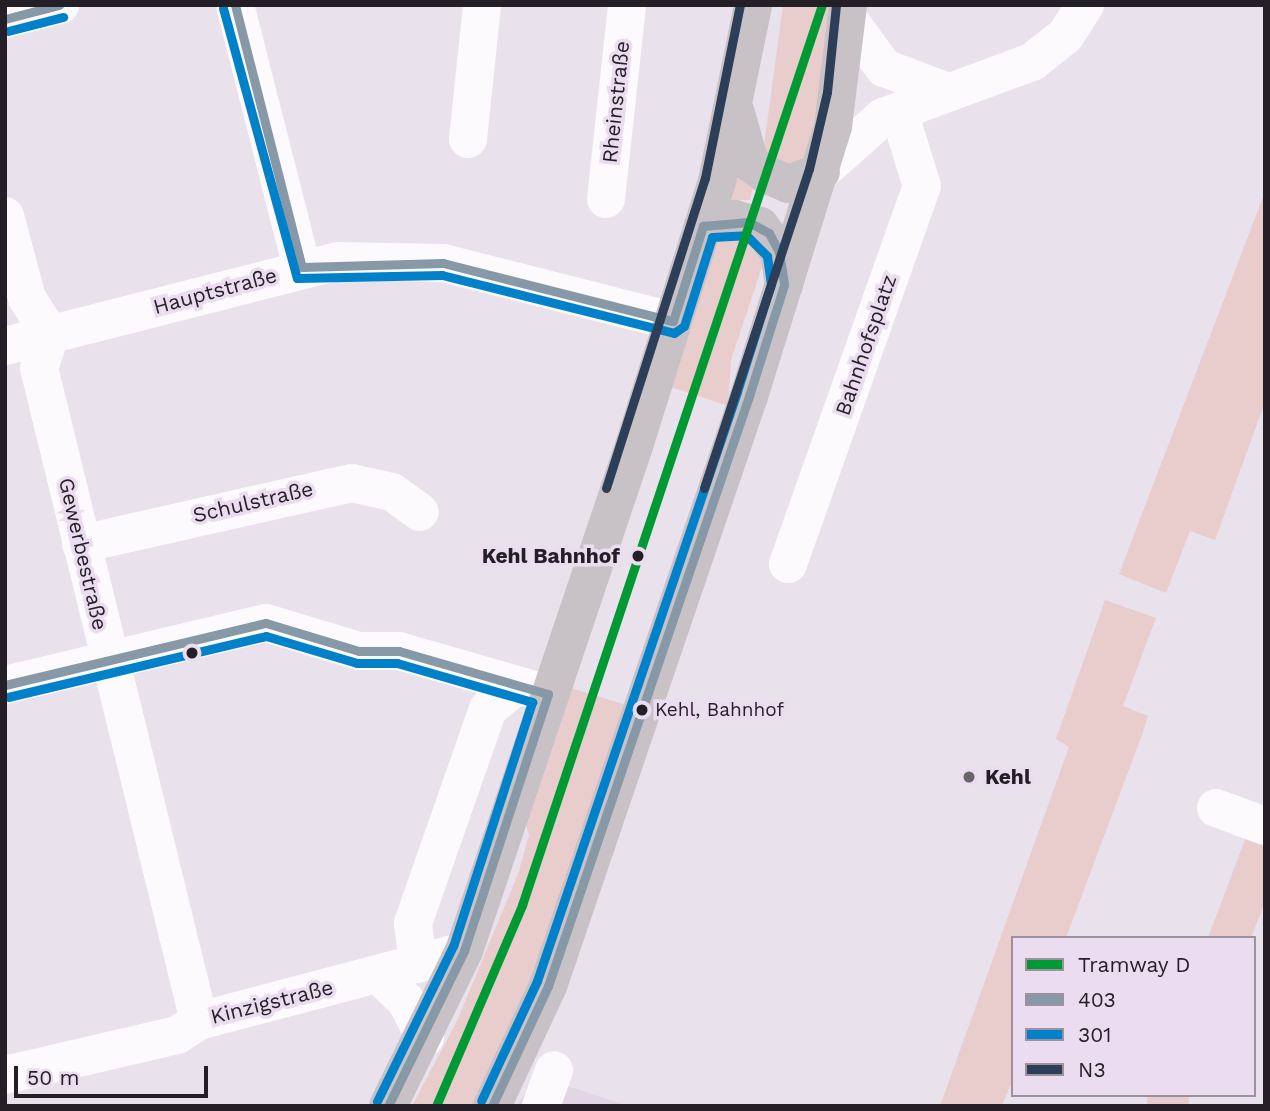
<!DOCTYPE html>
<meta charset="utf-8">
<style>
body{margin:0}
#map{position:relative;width:1270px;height:1111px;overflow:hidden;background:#e9e1eb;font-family:"Work Sans",sans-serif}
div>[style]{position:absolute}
.built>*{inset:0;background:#e3d5e6}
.green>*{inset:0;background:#e9cdcd;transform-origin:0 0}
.minor>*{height:38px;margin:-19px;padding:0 19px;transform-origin:19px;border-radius:19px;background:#fcfafc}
.major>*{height:38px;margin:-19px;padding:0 19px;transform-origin:19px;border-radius:19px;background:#c8c2c7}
.bus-1>*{height:9px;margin:-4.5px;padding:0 4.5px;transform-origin:4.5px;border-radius:4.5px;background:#8798a6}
.bus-2>*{height:9px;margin:-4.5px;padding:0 4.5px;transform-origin:4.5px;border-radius:4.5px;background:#0081c9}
.bus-3>*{height:9px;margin:-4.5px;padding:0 4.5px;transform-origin:4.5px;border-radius:4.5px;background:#2d3e58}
.tram-1>*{height:9px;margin:-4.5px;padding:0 4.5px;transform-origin:4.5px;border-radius:4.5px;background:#093}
.dots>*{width:19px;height:19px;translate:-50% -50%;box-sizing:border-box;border:4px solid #ebddef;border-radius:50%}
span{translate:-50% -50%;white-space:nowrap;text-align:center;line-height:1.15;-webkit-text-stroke:7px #ebddef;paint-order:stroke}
.bus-label{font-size:19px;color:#241f26}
.left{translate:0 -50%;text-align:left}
.street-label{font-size:21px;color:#241f26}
.stop-label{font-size:21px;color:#241f26;font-weight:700}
.right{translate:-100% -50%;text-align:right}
.poi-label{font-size:21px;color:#241f26;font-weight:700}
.frame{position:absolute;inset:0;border:7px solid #241f26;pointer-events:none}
.legend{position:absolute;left:1011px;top:936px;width:245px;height:161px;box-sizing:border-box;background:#ebddef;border:2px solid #9b919f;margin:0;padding:9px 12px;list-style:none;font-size:21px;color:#241f26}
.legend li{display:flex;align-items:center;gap:14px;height:35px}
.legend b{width:35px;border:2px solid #9b919f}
.scale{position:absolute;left:14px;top:1066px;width:194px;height:32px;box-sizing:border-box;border:4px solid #241f26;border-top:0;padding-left:9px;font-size:21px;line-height:24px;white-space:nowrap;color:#241f26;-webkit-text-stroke:5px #ebddef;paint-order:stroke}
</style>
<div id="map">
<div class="built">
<i style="clip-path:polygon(537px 1076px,628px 1106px,517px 1106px)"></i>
</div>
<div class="green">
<i style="clip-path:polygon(783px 5px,836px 5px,810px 158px,799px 169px,768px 157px,764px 146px)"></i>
<i style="clip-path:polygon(741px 166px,753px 187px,750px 200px,730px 200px)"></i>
<i style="clip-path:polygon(1265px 192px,1265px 402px,1215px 540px,1190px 531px,1166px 593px,1119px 574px)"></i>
<i style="clip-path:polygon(752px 233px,763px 264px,731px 360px,728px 406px,668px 386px,720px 237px)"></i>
<i style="clip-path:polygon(1105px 600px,1156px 618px,1123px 706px,1148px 716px,1143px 732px,1066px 938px,1013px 938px,1013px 1079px,1002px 1106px,940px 1106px,1069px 747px,1056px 739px)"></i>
<i style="clip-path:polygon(568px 687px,629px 706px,513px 1027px,475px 1106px,412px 1106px,457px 1021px,518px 874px,529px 835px,524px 818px)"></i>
<i style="clip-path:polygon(1246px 837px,1265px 845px,1265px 902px,1251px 938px,1208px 938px)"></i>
<i style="left:1147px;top:1095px;width:42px;height:12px"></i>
</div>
<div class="minor">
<i style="left:235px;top:5px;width:270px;rotate:75.7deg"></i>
<i style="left:847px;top:17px;width:63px;rotate:54deg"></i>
<i style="left:884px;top:68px;width:63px;rotate:20.4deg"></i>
<i style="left:5px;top:19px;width:57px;rotate:-14.3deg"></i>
<i style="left:468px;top:139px;width:135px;rotate:-84deg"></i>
<i style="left:821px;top:172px;width:83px;rotate:-41.6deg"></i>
<i style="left:883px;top:117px;width:159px;rotate:-20.3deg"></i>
<i style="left:1032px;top:62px;width:42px;rotate:-38.2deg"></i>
<i style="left:1065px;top:36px;width:37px;rotate:-57deg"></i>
<i style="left:606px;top:199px;width:195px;rotate:-83.8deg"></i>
<i style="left:5px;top:216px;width:85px;rotate:75deg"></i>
<i style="left:27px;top:298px;width:44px;rotate:58.1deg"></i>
<i style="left:50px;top:335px;width:35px;rotate:108deg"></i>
<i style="left:39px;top:368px;width:672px;rotate:76.23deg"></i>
<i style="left:5px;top:346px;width:344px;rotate:-14.3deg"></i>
<i style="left:338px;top:261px;width:105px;rotate:1.1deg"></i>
<i style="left:443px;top:263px;width:237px;rotate:14.2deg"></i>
<i style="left:81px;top:544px;width:278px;rotate:-12.7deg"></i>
<i style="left:352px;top:483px;width:41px;rotate:12.7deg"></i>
<i style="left:392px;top:492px;width:34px;rotate:36deg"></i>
<i style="left:788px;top:564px;width:401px;rotate:-70.5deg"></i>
<i style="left:922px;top:186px;width:64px;rotate:-107.3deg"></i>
<i style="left:5px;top:685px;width:268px;rotate:-13.4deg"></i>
<i style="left:266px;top:623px;width:97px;rotate:16.8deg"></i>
<i style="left:359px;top:651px;width:40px"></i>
<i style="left:399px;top:651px;width:155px;rotate:16.1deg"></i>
<i style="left:1216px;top:808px;width:52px;rotate:20.2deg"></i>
<i style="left:418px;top:964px;width:41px;rotate:-97deg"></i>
<i style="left:413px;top:923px;width:227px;rotate:-70.7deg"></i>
<i style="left:488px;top:709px;width:38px;rotate:-39deg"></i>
<i style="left:379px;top:975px;width:37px;rotate:44deg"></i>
<i style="left:406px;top:1001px;width:41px;rotate:62.2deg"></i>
<i style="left:5px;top:1075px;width:177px;rotate:-13.1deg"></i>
<i style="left:177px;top:1035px;width:26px;rotate:-32deg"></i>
<i style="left:199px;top:1021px;width:274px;rotate:-14.8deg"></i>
<i style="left:541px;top:1106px;width:38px;rotate:-70deg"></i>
</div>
<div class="major">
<i style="left:736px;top:113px;width:52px;rotate:74.4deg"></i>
<i style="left:750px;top:163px;width:19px;rotate:36deg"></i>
<i style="left:765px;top:174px;width:25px;rotate:23deg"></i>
<i style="left:788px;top:184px;width:35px;rotate:-20deg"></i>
<i style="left:703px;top:226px;width:32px;rotate:-13deg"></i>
<i style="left:734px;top:219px;width:27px;rotate:15deg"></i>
<i style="left:760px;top:226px;width:32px;rotate:54deg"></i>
<i style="left:779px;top:252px;width:33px;rotate:81deg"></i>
<i style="left:388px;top:1106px;width:173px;rotate:-63.9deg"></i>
<i style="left:464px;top:951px;width:533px;rotate:-71.4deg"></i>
<i style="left:634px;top:446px;width:278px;rotate:-72.6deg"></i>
<i style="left:717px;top:181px;width:180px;rotate:-78.4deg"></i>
<i style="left:492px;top:1106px;width:132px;rotate:-65deg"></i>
<i style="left:548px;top:986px;width:623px;rotate:-71.19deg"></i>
<i style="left:749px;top:396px;width:283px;rotate:-72.7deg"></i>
<i style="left:833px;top:126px;width:122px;rotate:-82.9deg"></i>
</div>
<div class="bus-1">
<i style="left:235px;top:5px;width:270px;rotate:75.7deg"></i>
<i style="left:302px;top:267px;width:141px;rotate:-1.6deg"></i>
<i style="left:443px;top:263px;width:237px;rotate:14.2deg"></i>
<i style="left:673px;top:321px;width:100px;rotate:-72.5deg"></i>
<i style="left:703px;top:226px;width:46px;rotate:-5deg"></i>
<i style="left:749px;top:222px;width:23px;rotate:29deg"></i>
<i style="left:769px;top:233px;width:21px;rotate:62deg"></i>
<i style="left:779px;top:252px;width:33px;rotate:81deg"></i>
<i style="left:784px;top:285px;width:116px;rotate:107.5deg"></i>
<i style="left:749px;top:396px;width:623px;rotate:108.81deg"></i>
<i style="left:548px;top:986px;width:132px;rotate:115deg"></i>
<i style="left:5px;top:19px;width:56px;rotate:-14.5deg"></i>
<i style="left:5px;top:685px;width:268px;rotate:-13.4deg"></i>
<i style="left:266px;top:623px;width:97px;rotate:16.8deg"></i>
<i style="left:359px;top:651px;width:40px"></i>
<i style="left:399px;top:651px;width:155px;rotate:16.1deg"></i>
<i style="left:548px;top:694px;width:270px;rotate:108.1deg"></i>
<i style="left:464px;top:951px;width:173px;rotate:116.1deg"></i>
</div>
<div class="bus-2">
<i style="left:223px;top:8px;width:280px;rotate:74.7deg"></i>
<i style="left:297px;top:278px;width:145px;rotate:-1.2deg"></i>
<i style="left:442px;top:275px;width:239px;rotate:14deg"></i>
<i style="left:674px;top:333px;width:12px;rotate:-35deg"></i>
<i style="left:684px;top:326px;width:93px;rotate:-72.5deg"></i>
<i style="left:712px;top:237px;width:34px;rotate:-3deg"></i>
<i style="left:746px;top:235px;width:30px;rotate:45deg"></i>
<i style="left:767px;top:256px;width:28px;rotate:82deg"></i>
<i style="left:771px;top:284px;width:113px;rotate:107.5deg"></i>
<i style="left:737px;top:392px;width:622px;rotate:108.76deg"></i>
<i style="left:537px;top:981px;width:132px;rotate:115deg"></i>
<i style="left:8px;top:31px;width:57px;rotate:-14.3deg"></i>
<i style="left:8px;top:697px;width:265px;rotate:-13.3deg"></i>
<i style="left:266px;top:636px;width:95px;rotate:16.5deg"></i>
<i style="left:357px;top:663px;width:40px"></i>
<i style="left:397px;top:663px;width:141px;rotate:16.1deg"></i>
<i style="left:532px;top:702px;width:256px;rotate:107.9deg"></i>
<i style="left:453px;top:946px;width:173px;rotate:116.1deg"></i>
</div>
<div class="bus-3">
<i style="left:606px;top:488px;width:325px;rotate:-72.3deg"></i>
<i style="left:705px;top:178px;width:177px;rotate:-78.6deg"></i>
<i style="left:704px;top:488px;width:336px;rotate:-71.8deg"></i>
<i style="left:809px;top:169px;width:79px;rotate:-76.8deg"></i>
<i style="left:827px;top:92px;width:87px;rotate:-84.1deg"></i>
</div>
<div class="tram-1">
<i style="left:436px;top:1106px;width:219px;rotate:-66.8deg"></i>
<i style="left:522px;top:905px;width:949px;rotate:-71.57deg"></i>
</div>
<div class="dots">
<i style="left:638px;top:556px;background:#241f26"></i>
<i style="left:192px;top:653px;background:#241f26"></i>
<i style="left:642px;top:710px;background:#241f26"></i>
<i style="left:969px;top:777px;background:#69636b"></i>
</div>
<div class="bus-label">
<span class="left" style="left:655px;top:710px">Kehl, Bahnhof</span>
</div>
<div class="street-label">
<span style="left:616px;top:102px;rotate:-84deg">Rheinstraße</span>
<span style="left:215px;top:291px;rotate:-15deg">Hauptstraße</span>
<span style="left:866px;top:345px;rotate:-71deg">Bahnhofsplatz</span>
<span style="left:253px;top:502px;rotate:-13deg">Schulstraße</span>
<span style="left:83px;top:554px;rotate:77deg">Gewerbestraße</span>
<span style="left:272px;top:1002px;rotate:-14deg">Kinzigstraße</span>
</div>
<div class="stop-label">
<span class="right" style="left:620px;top:556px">Kehl Bahnhof</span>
</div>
<div class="poi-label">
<span class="left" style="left:985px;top:777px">Kehl</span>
</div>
<div class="frame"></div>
<ul class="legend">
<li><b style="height:9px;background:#093"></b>Tramway D</li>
<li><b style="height:9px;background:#8798a6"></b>403</li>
<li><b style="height:9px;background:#0081c9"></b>301</li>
<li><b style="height:9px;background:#2d3e58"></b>N3</li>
</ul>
<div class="scale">50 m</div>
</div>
